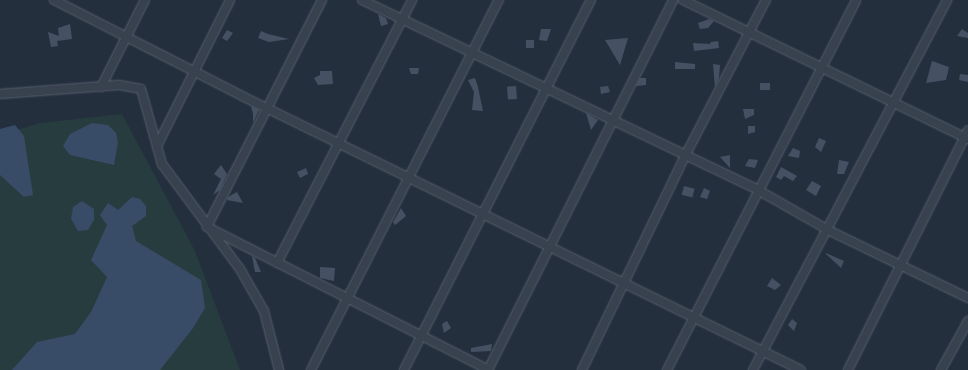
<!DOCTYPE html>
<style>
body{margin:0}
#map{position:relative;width:968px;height:370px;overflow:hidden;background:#242f3e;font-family:Cabin,sans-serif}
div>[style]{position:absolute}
.green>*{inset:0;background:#263c3f}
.water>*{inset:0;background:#394c67}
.building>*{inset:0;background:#455162;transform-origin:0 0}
.roads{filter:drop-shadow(0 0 1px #565f6c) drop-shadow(0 0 1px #565f6c)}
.minor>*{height:8px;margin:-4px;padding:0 4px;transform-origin:4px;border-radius:4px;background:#38414e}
span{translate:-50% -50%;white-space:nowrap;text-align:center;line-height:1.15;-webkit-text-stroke:3.5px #1d2633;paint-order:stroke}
</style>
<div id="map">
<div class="green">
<i style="clip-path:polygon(122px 114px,195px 251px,240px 370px,0 370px,0 135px,40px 123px)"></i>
</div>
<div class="water">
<i style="clip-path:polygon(92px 123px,108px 125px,116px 133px,118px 142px,114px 165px,70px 155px,63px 146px,70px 134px)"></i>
<i style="clip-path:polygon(15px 125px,24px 136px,33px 195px,24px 197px,0 175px,0 129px)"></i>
<i style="clip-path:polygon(132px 197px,140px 199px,146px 206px,146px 216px,132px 226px,136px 241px,201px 280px,205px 308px,193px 328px,160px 370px,12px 370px,37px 342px,75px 334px,91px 312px,107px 277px,91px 260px,107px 225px,100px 215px,108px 203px,118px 210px)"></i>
<i style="clip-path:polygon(82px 201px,94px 209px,94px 220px,88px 230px,78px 231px,71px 219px,73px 207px)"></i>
</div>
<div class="building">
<i style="clip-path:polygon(378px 14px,386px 18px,388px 24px,381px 26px)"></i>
<i style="clip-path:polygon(709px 19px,714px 21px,708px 28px,700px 29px,698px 23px)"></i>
<i style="clip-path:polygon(70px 24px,72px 39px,57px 41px,58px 46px,51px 47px,48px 32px,59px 36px,58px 28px)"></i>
<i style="clip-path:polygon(541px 29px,551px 29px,547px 41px,539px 40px)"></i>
<i style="clip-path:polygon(962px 29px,968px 33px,968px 38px,957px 36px)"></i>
<i style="clip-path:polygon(227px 30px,233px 33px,227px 41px,222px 38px)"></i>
<i style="clip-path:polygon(261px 31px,268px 34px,289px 39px,269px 42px,258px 38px)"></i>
<i style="clip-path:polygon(628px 38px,620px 65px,605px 40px)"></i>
<i style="left:526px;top:40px;width:8px;height:8px"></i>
<i style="clip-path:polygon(718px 41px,719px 48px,694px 51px,693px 43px,710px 44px,711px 42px)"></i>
<i style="clip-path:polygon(932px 61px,949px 67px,946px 80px,926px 83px)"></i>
<i style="clip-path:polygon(675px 62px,695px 64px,695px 69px,675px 69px)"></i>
<i style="clip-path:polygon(713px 64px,720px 65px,719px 78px,715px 87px)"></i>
<i style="clip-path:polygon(409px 68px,419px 68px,418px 74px,411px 74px)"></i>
<i style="clip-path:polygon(320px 71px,332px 71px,333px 84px,318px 85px,314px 78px,320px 75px)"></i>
<i style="clip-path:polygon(960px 74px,968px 75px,968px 82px,959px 80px)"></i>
<i style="clip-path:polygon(475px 78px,478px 87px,483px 111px,472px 110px,474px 92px,468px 80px)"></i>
<i style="clip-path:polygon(640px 78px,646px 78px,646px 85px,636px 86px)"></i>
<i style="left:760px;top:83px;width:10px;height:7px"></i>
<i style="left:516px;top:86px;width:13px;height:9px;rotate:86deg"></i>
<i style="clip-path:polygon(608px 86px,610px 92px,601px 94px,600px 87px)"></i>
<i style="clip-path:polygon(251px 106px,259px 110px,253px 123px,253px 114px)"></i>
<i style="clip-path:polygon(743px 109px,754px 109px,754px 115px,745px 119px)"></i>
<i style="clip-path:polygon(586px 113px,598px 120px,591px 130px)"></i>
<i style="clip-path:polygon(748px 126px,755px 126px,755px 132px,748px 134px)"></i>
<i style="clip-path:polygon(819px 138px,826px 141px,821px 152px,815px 147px)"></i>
<i style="clip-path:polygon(793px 148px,800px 151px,799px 158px,788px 156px)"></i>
<i style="clip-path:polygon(730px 155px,730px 168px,720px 157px)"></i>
<i style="clip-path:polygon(749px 159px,758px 160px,755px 168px,745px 166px)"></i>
<i style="clip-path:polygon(839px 160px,849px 162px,844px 174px,837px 174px)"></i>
<i style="clip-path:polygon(221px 165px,227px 174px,220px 190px,213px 195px,221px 179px,214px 174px)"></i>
<i style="clip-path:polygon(781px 167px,797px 176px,793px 181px,784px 176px,781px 180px,776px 177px)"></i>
<i style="clip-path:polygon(306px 168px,308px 174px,300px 178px,297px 172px)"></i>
<i style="clip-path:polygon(812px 181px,821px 186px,816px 196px,806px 190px)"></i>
<i style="left:684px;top:186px;width:11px;height:9px;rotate:15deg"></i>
<i style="clip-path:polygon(704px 188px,710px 191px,707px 199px,700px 197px)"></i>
<i style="clip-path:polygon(237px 192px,243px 203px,227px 200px,228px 197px)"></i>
<i style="clip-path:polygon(401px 208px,406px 216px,395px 225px,393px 222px)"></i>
<i style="clip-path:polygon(826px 253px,844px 261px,841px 268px,826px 254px)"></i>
<i style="clip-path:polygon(252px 256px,255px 258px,261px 272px,255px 272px)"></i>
<i style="clip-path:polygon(320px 267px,335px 268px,334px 281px,320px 278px)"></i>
<i style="clip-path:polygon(772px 278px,781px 285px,775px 290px,767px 286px)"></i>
<i style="clip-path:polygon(792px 319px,797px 323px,794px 331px,788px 325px)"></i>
<i style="clip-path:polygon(447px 321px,451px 328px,444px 333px,442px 324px)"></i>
<i style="clip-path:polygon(492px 344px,491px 351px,471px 352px,471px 348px)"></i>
</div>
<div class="roads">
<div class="minor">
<i style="left:54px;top:0;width:213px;rotate:27deg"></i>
<i style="left:244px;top:97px;width:620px;rotate:26.11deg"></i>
<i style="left:322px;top:0;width:254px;rotate:116.9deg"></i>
<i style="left:207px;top:227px;width:316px;rotate:26.9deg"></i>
<i style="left:362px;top:0;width:439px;rotate:25.6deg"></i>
<i style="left:758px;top:190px;width:81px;rotate:29.7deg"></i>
<i style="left:828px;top:230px;width:156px;rotate:25.9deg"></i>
<i style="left:683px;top:0;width:317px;rotate:26deg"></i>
<i style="left:101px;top:87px;width:97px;rotate:-63.2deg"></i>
<i style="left:0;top:94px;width:119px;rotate:-4.3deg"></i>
<i style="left:119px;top:85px;width:22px;rotate:10deg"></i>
<i style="left:141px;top:89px;width:78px;rotate:74.4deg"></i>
<i style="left:162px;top:164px;width:131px;rotate:53.4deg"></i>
<i style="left:240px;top:269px;width:48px;rotate:60.3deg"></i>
<i style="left:264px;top:311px;width:61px;rotate:75.7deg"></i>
<i style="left:157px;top:146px;width:163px;rotate:-63.4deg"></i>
<i style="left:277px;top:263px;width:296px;rotate:-62.8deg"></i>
<i style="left:311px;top:370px;width:415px;rotate:-63.1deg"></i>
<i style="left:404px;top:370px;width:415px;rotate:-63.2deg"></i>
<i style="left:488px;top:370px;width:414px;rotate:-63.4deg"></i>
<i style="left:582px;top:370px;width:237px;rotate:-64.3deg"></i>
<i style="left:685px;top:156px;width:176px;rotate:-62.6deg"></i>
<i style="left:667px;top:370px;width:415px;rotate:-62.9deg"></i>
<i style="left:753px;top:370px;width:418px;rotate:-62.3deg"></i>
<i style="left:848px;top:370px;width:268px;rotate:-63.4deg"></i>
<i style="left:941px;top:370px;width:56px;rotate:-61.1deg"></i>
</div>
</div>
</div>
